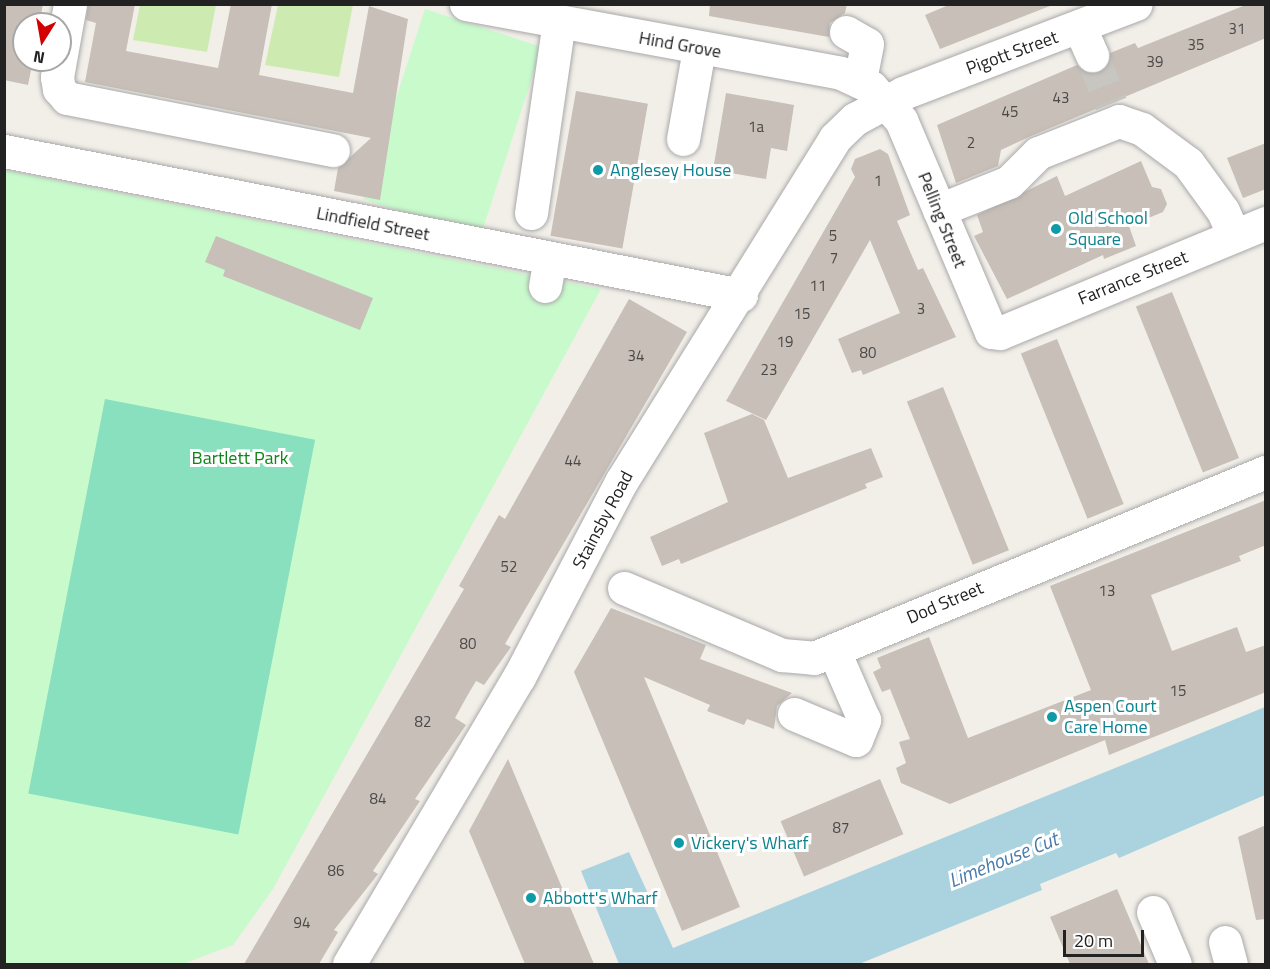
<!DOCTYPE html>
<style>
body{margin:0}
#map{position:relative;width:1270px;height:969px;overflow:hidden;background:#f2efe9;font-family:"Titillium Web",sans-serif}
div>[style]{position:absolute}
.grass>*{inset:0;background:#cdebb0}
.park>*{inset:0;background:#c8facc;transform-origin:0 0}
.pitch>*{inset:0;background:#88e0be;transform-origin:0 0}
.water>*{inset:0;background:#aad3df}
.building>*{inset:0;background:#c7bfb8;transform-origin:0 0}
.minor-tunnel>*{height:33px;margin-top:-16.5px;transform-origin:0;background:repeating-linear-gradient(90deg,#c8c6c1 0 33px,transparent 0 49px)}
.roads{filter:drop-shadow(0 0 2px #a9a9a9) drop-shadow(0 0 2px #a9a9a9)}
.minor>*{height:33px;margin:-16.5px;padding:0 16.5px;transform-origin:16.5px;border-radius:16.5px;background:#fff}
.dots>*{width:16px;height:16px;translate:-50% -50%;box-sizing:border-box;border:3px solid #fff;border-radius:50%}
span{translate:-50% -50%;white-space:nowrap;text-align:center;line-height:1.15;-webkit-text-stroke:6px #fff;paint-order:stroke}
.number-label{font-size:15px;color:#4b4948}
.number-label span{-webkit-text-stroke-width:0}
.street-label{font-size:18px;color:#222}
.culture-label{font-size:18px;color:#0d838f}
.left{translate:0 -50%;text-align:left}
.park-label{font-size:18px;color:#0c8416}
.water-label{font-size:20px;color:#4a7aab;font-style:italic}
.frame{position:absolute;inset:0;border:6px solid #222;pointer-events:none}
.north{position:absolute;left:12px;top:12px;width:60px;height:60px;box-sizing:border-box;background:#fff;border:2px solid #a7a7a7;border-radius:50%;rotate:191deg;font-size:16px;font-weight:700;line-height:24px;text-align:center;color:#222}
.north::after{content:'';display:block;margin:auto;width:21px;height:27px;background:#d40000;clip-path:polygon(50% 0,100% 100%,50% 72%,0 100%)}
.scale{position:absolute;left:1063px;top:930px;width:81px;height:27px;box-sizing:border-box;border:3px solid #222;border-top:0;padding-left:8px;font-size:18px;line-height:21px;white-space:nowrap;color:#222;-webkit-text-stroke:4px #fff;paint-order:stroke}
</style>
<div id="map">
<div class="grass">
<i style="clip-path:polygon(140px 5px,216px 5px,207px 52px,133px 40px)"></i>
<i style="clip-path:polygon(278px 5px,353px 5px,339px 77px,265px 65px)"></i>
</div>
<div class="park">
<i style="left:425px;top:9px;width:123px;height:200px;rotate:18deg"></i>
<i style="clip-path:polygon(4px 170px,601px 289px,273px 889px,233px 945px,183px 964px,5px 964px)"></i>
</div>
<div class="pitch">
<i style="left:105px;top:399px;width:214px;height:402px;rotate:11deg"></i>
</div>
<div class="water">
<i style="clip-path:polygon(1265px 707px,1265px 795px,1119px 858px,1116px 853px,1040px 884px,1042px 890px,859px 964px,619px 964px,581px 871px,629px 852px,673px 948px)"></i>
</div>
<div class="building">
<i style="clip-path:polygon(4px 4px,43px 4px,39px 24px,24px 24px,24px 60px,33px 60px,28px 85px,4px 80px)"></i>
<i style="clip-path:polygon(88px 4px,135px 4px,126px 51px,218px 68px,231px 4px,272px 4px,259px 75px,353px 93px,369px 6px,408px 19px,380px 200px,334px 191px,338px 168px,371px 138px,85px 82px,96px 23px,86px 20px)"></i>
<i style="clip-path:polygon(710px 4px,847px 4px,845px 13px,830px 23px,829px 37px,709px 16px)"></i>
<i style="clip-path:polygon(951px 4px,1049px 4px,1050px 6px,940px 49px,925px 15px)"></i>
<i style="clip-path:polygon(1248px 4px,1266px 4px,1266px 38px,1031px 136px,1001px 150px,998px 166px,956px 183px,937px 125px,1077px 65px,1089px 74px,1099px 72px,1107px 66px,1110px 53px,1135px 43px,1138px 48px)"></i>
<i style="left:576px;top:91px;width:73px;height:147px;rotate:10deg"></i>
<i style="clip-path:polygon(726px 93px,794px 105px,787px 151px,771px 148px,766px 179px,713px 170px)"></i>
<i style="clip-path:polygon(1266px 143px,1266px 189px,1243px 198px,1227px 158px)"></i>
<i style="clip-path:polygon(880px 149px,888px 154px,910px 215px,897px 221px,918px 270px,923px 268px,956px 337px,863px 375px,861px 370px,852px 373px,838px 339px,900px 313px,870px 240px,766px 420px,726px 401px,855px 177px,851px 169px,855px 159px)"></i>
<i style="clip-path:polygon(1141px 161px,1152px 187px,1161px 189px,1167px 204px,1163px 212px,1129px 226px,1136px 246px,1104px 259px,1103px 255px,1007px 299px,974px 236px,983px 232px,977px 215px,1057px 176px,1065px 196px)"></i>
<i style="clip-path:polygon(216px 236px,373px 298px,360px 330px,223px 276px,225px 270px,205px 262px)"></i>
<i style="left:1172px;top:292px;width:179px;height:39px;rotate:68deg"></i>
<i style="clip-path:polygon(629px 299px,687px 332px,505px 644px,511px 647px,484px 685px,476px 681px,466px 698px,455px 718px,466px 725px,415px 799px,420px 801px,373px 871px,378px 874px,334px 930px,338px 932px,319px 964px,244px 964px,464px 589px,459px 586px,499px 515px,505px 519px)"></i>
<i style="left:1057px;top:339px;width:178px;height:39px;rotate:68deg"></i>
<i style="left:943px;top:387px;width:176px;height:39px;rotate:68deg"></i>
<i style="clip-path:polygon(752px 414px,764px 420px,788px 478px,871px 448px,883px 477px,865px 484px,867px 488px,681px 564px,679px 559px,662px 566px,650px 537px,728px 502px,704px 433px)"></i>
<i style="clip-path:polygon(1266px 500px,1266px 545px,1239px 556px,1241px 561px,1151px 595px,1172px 651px,1237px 627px,1246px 652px,1266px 645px,1266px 692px,1109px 755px,1105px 740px,950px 804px,901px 783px,896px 768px,906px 763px,899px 742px,910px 739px,890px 689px,882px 692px,873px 672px,881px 668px,877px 658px,929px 637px,968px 738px,1091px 690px,1050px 586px)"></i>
<i style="clip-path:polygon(611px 608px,706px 645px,700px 659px,792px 693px,777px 706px,774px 729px,747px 719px,744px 725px,707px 711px,710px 705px,644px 677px,740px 907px,682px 931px,574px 672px)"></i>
<i style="clip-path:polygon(508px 759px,594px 964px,525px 964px,469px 831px)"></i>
<i style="left:880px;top:779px;width:60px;height:108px;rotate:67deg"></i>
<i style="clip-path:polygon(1266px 825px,1266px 919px,1256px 920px,1238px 837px)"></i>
<i style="clip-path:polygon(1117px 889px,1149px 964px,1070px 964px,1050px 917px)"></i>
</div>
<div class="minor-tunnel">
<i style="left:1092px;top:55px;width:52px;rotate:68.4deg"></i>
</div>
<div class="roads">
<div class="minor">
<i style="left:70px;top:4px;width:74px;rotate:100.1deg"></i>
<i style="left:57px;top:77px;width:12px;rotate:81deg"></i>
<i style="left:59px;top:89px;width:12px;rotate:48deg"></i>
<i style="left:67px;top:98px;width:271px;rotate:11.1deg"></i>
<i style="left:466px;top:4px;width:381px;rotate:10.4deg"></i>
<i style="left:841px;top:73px;width:33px;rotate:25deg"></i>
<i style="left:871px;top:87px;width:45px;rotate:47.7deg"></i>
<i style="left:901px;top:120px;width:230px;rotate:67deg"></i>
<i style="left:991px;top:332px;width:9px;rotate:6deg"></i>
<i style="left:1000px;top:333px;width:288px;rotate:-22.5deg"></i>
<i style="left:1080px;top:28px;width:30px;rotate:66deg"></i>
<i style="left:846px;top:32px;width:24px;rotate:30deg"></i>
<i style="left:867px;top:44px;width:38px;rotate:101deg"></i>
<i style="left:683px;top:139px;width:91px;rotate:-79.9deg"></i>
<i style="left:4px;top:151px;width:751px;rotate:11.06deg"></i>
<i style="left:939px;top:210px;width:75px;rotate:-21.8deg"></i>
<i style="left:1009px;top:182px;width:41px;rotate:-45deg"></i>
<i style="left:1038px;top:153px;width:87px;rotate:-21.6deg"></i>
<i style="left:1119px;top:121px;width:24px;rotate:19deg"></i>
<i style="left:1142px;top:129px;width:57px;rotate:36.5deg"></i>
<i style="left:1188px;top:163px;width:59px;rotate:53.9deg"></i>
<i style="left:1223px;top:211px;width:27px;rotate:66deg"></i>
<i style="left:531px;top:213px;width:193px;rotate:-81.7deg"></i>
<i style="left:545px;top:286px;width:28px;rotate:-80deg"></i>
<i style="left:624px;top:588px;width:172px;rotate:23deg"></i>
<i style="left:782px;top:655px;width:32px;rotate:5deg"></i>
<i style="left:814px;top:658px;width:489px;rotate:-22.4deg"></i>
<i style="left:794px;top:714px;width:67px;rotate:22.8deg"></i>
<i style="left:856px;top:740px;width:22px;rotate:-68deg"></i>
<i style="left:864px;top:720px;width:75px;rotate:-113.5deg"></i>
<i style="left:1153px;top:912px;width:56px;rotate:67.1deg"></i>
<i style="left:1225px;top:942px;width:23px;rotate:75deg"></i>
<i style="left:349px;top:964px;width:334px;rotate:-59.4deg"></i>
<i style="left:519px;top:677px;width:220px;rotate:-62.4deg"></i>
<i style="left:621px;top:482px;width:405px;rotate:-58.1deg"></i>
<i style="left:835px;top:138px;width:28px;rotate:-44deg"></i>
<i style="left:855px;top:119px;width:55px;rotate:-28.4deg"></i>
<i style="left:903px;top:93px;width:249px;rotate:-20.9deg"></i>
</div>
</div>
<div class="dots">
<i style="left:598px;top:170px;background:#0f9aa8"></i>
<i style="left:1056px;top:229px;background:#0f9aa8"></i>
<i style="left:1052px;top:717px;background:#0f9aa8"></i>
<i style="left:679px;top:843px;background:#0f9aa8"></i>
<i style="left:531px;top:898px;background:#0f9aa8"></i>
</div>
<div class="number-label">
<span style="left:1237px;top:29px">31</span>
<span style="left:1196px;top:45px">35</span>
<span style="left:1155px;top:62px">39</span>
<span style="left:1061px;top:98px">43</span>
<span style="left:1010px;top:112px">45</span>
<span style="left:756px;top:127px">1a</span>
<span style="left:971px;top:143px">2</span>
<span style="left:878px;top:181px">1</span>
<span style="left:833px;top:236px">5</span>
<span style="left:834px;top:258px">7</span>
<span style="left:818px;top:286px">11</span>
<span style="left:921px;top:309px">3</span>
<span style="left:802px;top:314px">15</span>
<span style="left:785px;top:342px">19</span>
<span style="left:868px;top:353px">80</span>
<span style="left:636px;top:356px">34</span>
<span style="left:769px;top:370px">23</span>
<span style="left:573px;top:461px">44</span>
<span style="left:509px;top:567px">52</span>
<span style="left:1107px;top:591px">13</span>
<span style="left:468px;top:644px">80</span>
<span style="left:1178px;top:691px">15</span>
<span style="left:423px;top:722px">82</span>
<span style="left:378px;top:799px">84</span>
<span style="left:841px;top:828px">87</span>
<span style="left:336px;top:871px">86</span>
<span style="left:302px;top:923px">94</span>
</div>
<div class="street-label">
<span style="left:680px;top:45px;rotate:10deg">Hind Grove</span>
<span style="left:1012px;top:53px;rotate:-20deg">Pigott Street</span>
<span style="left:942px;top:220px;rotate:68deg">Pelling Street</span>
<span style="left:373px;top:224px;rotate:11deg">Lindfield Street</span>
<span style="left:1133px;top:278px;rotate:-22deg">Farrance Street</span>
<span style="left:603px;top:520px;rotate:-62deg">Stainsby Road</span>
<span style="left:945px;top:603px;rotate:-23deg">Dod Street</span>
</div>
<div class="culture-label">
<span class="left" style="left:610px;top:170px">Anglesey House</span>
<span class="left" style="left:1068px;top:229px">Old School<br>Square</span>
<span class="left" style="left:1064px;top:717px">Aspen Court<br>Care Home</span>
<span class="left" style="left:691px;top:843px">Vickery's Wharf</span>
<span class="left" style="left:543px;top:898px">Abbott's Wharf</span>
</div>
<div class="park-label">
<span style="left:240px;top:458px">Bartlett Park</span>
</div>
<div class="water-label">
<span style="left:1003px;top:859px;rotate:-22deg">Limehouse Cut</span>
</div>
<div class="frame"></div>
<div class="north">N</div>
<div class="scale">20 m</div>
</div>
